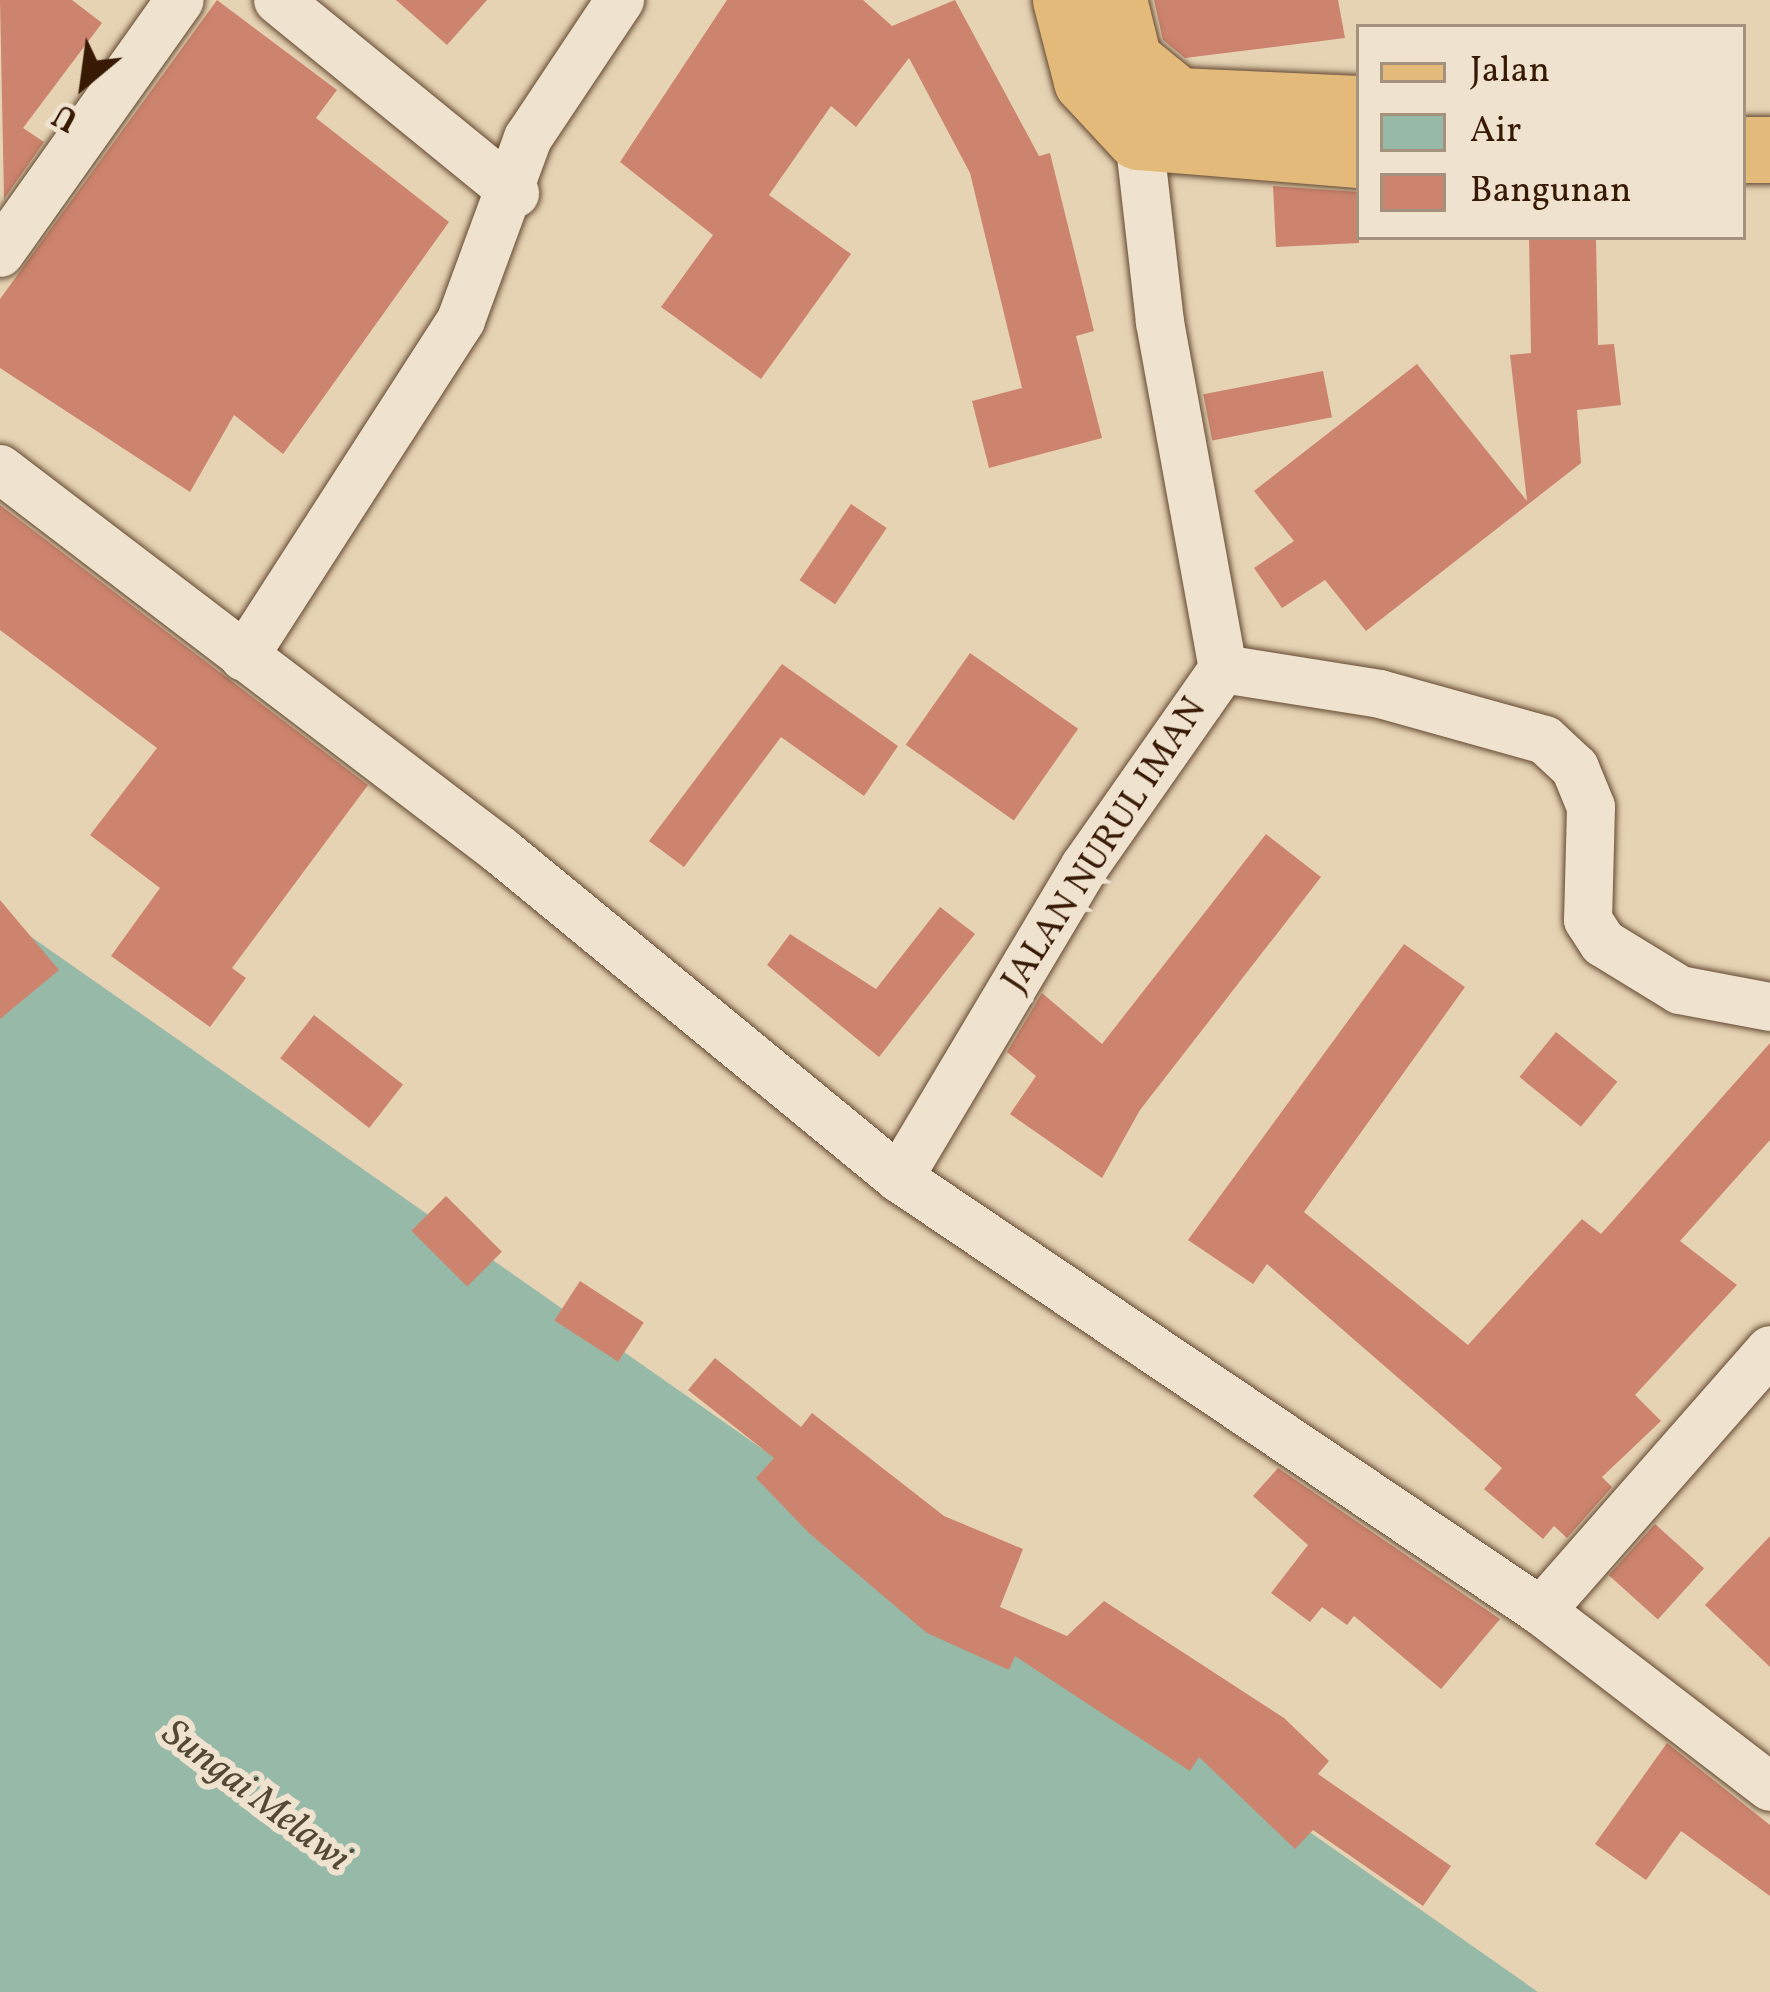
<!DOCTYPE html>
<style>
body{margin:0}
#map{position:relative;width:1770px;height:1992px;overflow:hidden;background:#e6d3b4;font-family:Vollkorn,serif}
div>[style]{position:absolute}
.water>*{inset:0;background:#97b9a7}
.building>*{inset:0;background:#cd846e;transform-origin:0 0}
.roads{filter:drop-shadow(0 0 3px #634830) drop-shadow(0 0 3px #634830)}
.street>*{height:48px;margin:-24px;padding:0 24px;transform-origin:24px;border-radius:24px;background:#efe2ce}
.primary>*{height:66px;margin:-33px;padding:0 33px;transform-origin:33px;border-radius:33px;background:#e3ba7a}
span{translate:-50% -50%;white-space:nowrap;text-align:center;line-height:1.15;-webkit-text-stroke:12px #efe2ce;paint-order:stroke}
.street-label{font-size:36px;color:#371904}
.water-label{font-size:39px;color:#544935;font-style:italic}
.legend{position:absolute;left:1356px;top:24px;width:390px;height:216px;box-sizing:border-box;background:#efe2ce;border:3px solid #a5927d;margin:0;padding:15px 21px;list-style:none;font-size:36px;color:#371904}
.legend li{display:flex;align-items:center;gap:24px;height:60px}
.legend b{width:60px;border:3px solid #a5927d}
.north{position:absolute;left:24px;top:24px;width:120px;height:120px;-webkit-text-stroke:9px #efe2ce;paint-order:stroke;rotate:209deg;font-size:33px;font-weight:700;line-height:48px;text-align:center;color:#371904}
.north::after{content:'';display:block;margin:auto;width:42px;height:54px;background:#371904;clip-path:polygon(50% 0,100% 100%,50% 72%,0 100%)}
</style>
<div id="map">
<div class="water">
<i style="clip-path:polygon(0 915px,1538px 1992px,0 1992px)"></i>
</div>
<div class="building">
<i style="clip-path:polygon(0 0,72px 0,102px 23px,23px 128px,44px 142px,4px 199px)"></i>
<i style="clip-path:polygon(217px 0,337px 90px,316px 118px,449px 222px,283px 454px,234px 415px,190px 492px,0 368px,0 299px)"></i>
<i style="clip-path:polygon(396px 0,487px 0,447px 45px)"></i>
<i style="clip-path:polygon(727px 0,863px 0,892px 26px,955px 0,1039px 156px,1050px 153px,1094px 331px,1076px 336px,1102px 438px,989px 468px,972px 401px,1022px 388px,970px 173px,909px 58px,856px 127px,831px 106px,769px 195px,851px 254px,761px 379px,661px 307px,713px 235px,620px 162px)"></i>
<i style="clip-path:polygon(1154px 0,1338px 0,1345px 38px,1185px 58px,1163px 40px)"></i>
<i style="clip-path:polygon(1273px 186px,1359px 192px,1359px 243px,1276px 247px)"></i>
<i style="clip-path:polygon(1529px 237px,1596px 237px,1598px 345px,1614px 344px,1621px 405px,1577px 410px,1581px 463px,1366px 631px,1325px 580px,1282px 608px,1254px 568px,1294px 541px,1254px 491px,1417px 364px,1527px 501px,1510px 355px,1531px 353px)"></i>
<i style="left:1323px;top:371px;width:47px;height:122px;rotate:79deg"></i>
<i style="left:851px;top:504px;width:43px;height:92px;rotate:34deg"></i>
<i style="clip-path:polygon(0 505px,368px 785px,232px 968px,246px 978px,210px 1027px,111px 956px,160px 888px,90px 835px,157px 748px,0 630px)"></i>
<i style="left:970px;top:653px;width:132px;height:112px;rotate:35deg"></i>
<i style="clip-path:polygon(782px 664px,898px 746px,864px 796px,781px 737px,684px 867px,649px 841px)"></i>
<i style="clip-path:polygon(1266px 834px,1321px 877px,1140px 1110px,1102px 1178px,1010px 1114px,1036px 1076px,1007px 1052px,1042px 993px,1102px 1044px)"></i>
<i style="clip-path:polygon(0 900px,59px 970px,0 1019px)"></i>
<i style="clip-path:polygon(940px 907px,975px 934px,879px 1057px,767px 965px,790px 934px,876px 989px)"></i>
<i style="clip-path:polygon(1404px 944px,1465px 987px,1304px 1212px,1468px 1345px,1582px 1219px,1601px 1234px,1770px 1043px,1770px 1140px,1680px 1241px,1737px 1285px,1635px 1395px,1661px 1421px,1602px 1477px,1612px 1487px,1567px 1538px,1554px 1526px,1543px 1539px,1484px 1489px,1502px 1468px,1267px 1264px,1253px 1284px,1188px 1240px)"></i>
<i style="left:314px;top:1015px;width:113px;height:55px;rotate:38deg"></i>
<i style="left:1556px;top:1032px;width:79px;height:58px;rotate:39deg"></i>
<i style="left:446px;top:1196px;width:79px;height:49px;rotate:45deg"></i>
<i style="left:580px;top:1281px;width:76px;height:47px;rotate:33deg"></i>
<i style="clip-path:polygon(715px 1358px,801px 1427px,812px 1413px,944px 1516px,1023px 1549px,1000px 1607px,1067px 1636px,1104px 1601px,1284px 1718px,1329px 1761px,1318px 1774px,1451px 1866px,1423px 1906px,1313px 1830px,1295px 1849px,1199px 1757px,1190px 1771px,1015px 1656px,1009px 1670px,927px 1633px,809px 1533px,756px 1478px,774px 1458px,688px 1390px)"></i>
<i style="clip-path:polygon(1278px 1468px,1500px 1619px,1441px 1689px,1354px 1616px,1347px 1625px,1322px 1607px,1310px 1622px,1271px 1593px,1308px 1545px,1253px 1496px)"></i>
<i style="left:1655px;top:1524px;width:66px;height:69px;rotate:42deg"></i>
<i style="clip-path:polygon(1770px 1536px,1770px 1667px,1705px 1605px)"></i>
<i style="clip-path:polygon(1667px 1743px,1770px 1825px,1770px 1896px,1681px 1831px,1646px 1880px,1595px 1844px)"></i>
</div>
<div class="roads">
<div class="street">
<i style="left:278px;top:0;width:306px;rotate:39.2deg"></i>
<i style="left:0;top:253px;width:310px;rotate:-54.6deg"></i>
<i style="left:0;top:469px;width:630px;rotate:37.32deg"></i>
<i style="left:501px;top:851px;width:515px;rotate:39.41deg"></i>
<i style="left:899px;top:1178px;width:774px;rotate:34deg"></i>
<i style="left:1541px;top:1611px;width:289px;rotate:37.5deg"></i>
<i style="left:244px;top:657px;width:401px;rotate:-57.2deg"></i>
<i style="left:461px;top:320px;width:194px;rotate:-69.8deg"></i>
<i style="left:528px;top:138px;width:166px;rotate:-56.3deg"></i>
<i style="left:1223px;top:669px;width:159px;rotate:9deg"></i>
<i style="left:1380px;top:694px;width:171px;rotate:15.6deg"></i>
<i style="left:1545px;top:740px;width:41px;rotate:43deg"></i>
<i style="left:1575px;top:768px;width:42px;rotate:67.7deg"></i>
<i style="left:1591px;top:807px;width:113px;rotate:91.5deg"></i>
<i style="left:1588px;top:920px;width:27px;rotate:57deg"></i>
<i style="left:1603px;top:943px;width:90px;rotate:31.4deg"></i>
<i style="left:1680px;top:990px;width:92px;rotate:10.7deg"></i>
<i style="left:899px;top:1178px;width:363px;rotate:-59.2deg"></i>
<i style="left:1085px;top:866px;width:241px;rotate:-55deg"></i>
<i style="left:1223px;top:669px;width:353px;rotate:-100.3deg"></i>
<i style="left:1160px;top:322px;width:186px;rotate:-96.5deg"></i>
<i style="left:1541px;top:1611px;width:347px;rotate:-48.7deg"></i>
</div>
<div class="primary">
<i style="left:1066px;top:0;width:84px;rotate:75.5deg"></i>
<i style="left:1087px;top:81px;width:76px;rotate:47.1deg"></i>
<i style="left:1139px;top:137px;width:221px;rotate:4.7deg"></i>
<i style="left:1114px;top:0;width:63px;rotate:76.2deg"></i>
<i style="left:1129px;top:61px;width:63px;rotate:39.2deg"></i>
<i style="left:1178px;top:101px;width:181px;rotate:2.5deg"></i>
<i style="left:1743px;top:150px;width:27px"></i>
</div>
</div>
<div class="street-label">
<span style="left:1106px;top:846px;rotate:-57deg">JALAN NURUL IMAN</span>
</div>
<div class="water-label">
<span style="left:255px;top:1797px;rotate:37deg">Sungai Melawi</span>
</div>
<ul class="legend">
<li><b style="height:15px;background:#e3ba7a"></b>Jalan</li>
<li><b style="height:33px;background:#97b9a7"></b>Air</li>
<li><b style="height:33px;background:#cd846e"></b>Bangunan</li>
</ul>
<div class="north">U</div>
</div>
